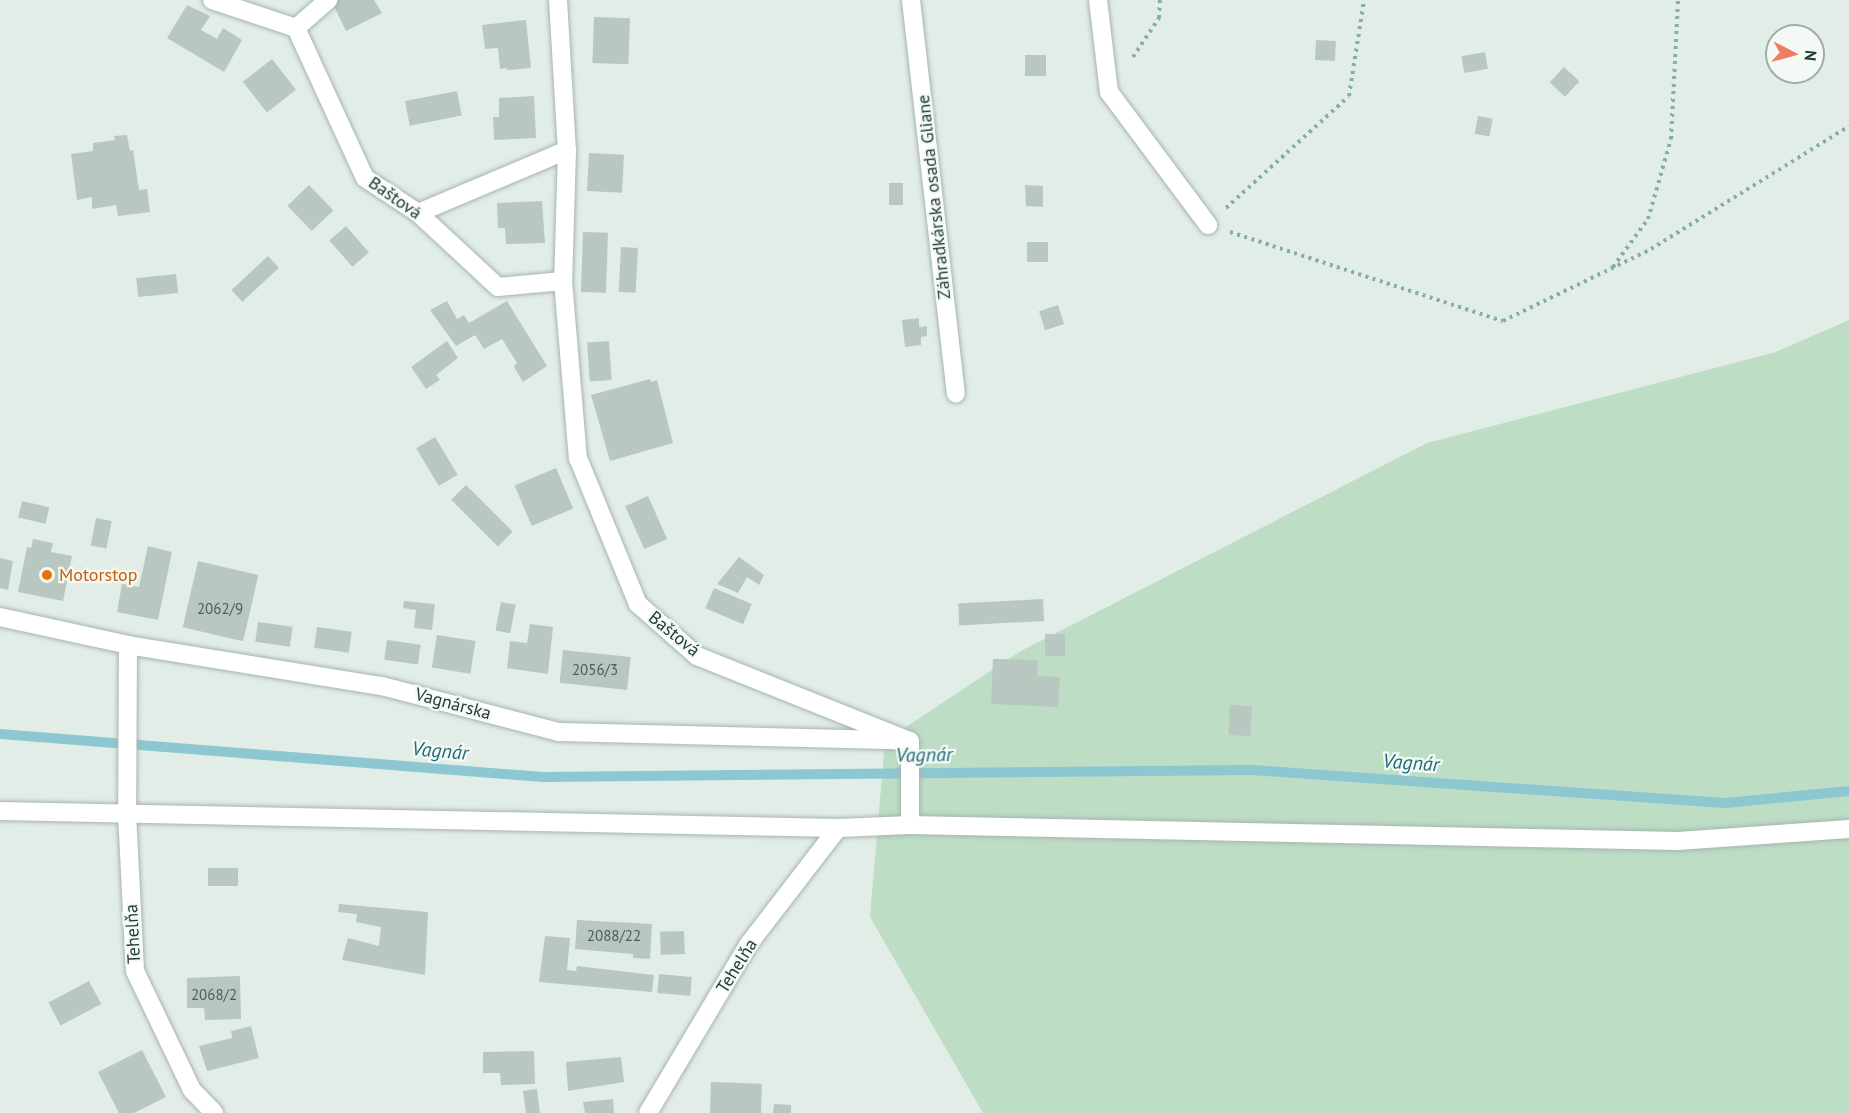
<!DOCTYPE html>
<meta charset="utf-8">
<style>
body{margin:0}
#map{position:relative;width:1849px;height:1113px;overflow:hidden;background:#e3ede8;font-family:"PT Sans",sans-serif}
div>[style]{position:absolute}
.green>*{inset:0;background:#bdddc5}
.stream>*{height:10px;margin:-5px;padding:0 5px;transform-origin:5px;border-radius:5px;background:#8dc7d0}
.building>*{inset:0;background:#b9c7c1;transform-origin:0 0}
.path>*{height:4px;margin-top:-2px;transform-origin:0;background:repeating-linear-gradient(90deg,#85afa1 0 3px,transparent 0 7.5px)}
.roads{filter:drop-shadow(0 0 2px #a6b5af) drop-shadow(0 0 2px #a6b5af)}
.minor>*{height:18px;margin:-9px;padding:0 9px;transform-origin:9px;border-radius:9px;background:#fff}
.dots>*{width:16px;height:16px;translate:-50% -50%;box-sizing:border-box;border:3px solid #f4f9f6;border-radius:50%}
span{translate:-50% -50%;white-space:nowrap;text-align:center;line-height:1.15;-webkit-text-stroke:4.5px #f4f9f6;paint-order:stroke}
.number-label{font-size:15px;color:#486059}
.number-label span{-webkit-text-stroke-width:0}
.street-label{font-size:18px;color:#233e36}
.food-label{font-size:18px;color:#c56008}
.left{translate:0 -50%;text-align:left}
.water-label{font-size:20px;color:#1f6b78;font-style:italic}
.north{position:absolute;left:1765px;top:24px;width:60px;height:60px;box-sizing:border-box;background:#f4f9f6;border:2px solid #a0aea9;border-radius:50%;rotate:96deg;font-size:16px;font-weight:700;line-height:24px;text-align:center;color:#233e36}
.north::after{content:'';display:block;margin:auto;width:21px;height:27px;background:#ed7f61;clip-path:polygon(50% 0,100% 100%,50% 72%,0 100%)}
</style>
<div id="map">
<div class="green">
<i style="clip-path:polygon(1849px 320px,1849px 1113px,983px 1113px,870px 917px,885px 741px,1019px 652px,1427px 443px,1776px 352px)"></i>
</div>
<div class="stream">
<i style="left:0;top:734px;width:545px;rotate:4.53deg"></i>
<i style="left:543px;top:777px;width:709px;rotate:-0.57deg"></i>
<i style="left:1252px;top:770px;width:474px;rotate:4deg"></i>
<i style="left:1725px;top:803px;width:125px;rotate:-5.5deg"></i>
</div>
<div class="building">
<i style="clip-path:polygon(331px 0,374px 0,382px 13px,346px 31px)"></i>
<i style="clip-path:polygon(187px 5px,210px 16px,201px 30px,217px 39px,223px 28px,242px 40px,224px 72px,167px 38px)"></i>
<i style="left:594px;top:17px;width:36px;height:46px;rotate:2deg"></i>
<i style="clip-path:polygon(526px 20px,531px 68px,507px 70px,507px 68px,500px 69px,498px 48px,485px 49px,482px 25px)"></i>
<i style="left:1316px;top:40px;width:20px;height:20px;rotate:3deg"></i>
<i style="left:1485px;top:52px;width:17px;height:24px;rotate:80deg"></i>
<i style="left:1046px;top:55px;width:21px;height:21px;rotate:90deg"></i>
<i style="left:272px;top:59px;width:39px;height:37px;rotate:52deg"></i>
<i style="left:1564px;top:67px;width:21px;height:21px;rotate:43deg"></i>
<i style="left:457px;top:91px;width:25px;height:53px;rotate:79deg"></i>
<i style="clip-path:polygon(534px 96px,536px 138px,494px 140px,493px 117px,499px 117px,499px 98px)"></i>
<i style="left:1478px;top:116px;width:15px;height:18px;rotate:11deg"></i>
<i style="clip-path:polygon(127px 135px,130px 151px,133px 150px,139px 190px,147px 189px,150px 212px,118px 216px,116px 205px,92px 209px,92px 197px,77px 200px,71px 154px,93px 151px,93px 143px,115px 140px,114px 136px)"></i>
<i style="left:589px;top:153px;width:35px;height:38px;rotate:3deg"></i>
<i style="left:889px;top:183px;width:14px;height:22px"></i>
<i style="left:309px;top:185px;width:35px;height:30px;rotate:46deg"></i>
<i style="clip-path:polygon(1025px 185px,1043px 186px,1043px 207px,1026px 206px)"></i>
<i style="clip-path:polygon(542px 201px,545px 243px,506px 244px,505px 228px,498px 228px,497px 203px)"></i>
<i style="left:346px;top:226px;width:35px;height:22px;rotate:49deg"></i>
<i style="left:583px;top:232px;width:25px;height:60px;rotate:2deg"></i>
<i style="left:1048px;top:242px;width:20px;height:21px;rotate:90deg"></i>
<i style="left:621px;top:247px;width:17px;height:45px;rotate:3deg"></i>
<i style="left:268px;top:256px;width:16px;height:50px;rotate:47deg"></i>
<i style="left:176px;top:274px;width:19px;height:40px;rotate:84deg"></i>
<i style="clip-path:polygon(447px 301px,457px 319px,464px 315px,469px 323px,507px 301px,547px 366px,523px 382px,514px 367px,517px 363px,502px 339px,484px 349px,475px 335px,456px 346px,430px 310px)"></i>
<i style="left:1058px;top:305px;width:20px;height:20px;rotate:72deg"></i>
<i style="clip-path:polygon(919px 318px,919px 327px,927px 326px,927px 336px,921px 337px,921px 345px,905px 347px,902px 320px)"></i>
<i style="clip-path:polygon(447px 341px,458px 358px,436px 375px,440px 380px,426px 389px,411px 367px)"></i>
<i style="left:609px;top:341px;width:39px;height:22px;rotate:86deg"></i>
<i style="clip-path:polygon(650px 379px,651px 382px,657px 380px,673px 443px,610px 461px,591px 395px)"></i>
<i style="left:435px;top:437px;width:44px;height:22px;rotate:59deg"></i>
<i style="left:556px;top:468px;width:44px;height:45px;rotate:67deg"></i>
<i style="left:466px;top:485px;width:66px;height:21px;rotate:45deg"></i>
<i style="left:648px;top:496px;width:47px;height:25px;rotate:66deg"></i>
<i style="left:22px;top:501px;width:28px;height:17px;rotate:13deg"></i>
<i style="left:96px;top:518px;width:16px;height:28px;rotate:11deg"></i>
<i style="clip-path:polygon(33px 539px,53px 543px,51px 552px,72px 556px,63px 601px,18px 592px,27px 547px,31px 548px)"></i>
<i style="clip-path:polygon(148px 546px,172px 552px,158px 620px,117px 612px,122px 584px,139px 587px)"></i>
<i style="clip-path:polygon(739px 557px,764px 575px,759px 585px,747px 577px,738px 593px,717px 584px)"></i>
<i style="clip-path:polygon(0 558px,13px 561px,8px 590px,0 588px)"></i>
<i style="left:198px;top:561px;width:62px;height:68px;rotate:13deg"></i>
<i style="left:714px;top:588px;width:41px;height:22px;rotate:23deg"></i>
<i style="left:1043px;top:599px;width:22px;height:85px;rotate:87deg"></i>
<i style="clip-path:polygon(404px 601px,435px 604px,432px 630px,414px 628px,416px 610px,403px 608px)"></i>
<i style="left:501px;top:602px;width:15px;height:29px;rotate:11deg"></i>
<i style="left:258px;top:622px;width:35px;height:20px;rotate:8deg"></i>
<i style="clip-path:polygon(530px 624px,553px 627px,548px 674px,507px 668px,510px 641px,527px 643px)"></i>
<i style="left:317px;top:627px;width:35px;height:21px;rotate:8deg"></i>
<i style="left:1045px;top:634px;width:20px;height:22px"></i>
<i style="left:437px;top:635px;width:39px;height:33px;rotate:9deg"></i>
<i style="left:387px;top:640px;width:34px;height:20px;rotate:8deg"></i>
<i style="left:563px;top:650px;width:68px;height:33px;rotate:6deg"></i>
<i style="clip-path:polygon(993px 659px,1038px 660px,1037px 676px,1060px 677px,1058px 707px,991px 704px)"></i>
<i style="left:1230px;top:705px;width:22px;height:30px;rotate:3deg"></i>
<i style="left:238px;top:868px;width:18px;height:30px;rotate:90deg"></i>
<i style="clip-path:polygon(339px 904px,428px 912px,425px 975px,342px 960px,348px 938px,379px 946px,381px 927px,356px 922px,357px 914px,338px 912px)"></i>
<i style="clip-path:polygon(577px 920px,652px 924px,650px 959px,633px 958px,633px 954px,575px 949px)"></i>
<i style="left:684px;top:931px;width:23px;height:24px;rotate:88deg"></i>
<i style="clip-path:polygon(545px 936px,570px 938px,567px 970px,576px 971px,577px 966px,654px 975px,652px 992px,539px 982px)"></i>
<i style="left:659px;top:974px;width:33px;height:19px;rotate:5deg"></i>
<i style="clip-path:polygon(240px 976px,241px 1019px,205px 1020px,204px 1008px,187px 1008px,187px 978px)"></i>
<i style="left:89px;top:981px;width:26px;height:46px;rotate:62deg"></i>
<i style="clip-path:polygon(251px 1026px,259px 1058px,207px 1071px,199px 1046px,232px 1038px,231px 1031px)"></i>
<i style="clip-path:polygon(142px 1050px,166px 1097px,134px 1113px,119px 1113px,98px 1072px)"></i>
<i style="clip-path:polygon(534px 1051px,535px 1084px,501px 1085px,500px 1073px,483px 1073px,483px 1052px)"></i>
<i style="clip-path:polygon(621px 1057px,624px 1082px,568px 1091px,566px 1062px)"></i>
<i style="left:711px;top:1082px;width:51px;height:31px;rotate:2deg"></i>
<i style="left:537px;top:1089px;width:24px;height:14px;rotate:83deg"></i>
<i style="clip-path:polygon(613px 1099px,614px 1113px,585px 1113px,583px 1102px)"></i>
<i style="clip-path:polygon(774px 1104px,791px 1105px,791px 1113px,773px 1113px)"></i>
</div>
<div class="path">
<i style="left:1133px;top:57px;width:47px;rotate:-56.3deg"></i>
<i style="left:1159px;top:18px;width:18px;rotate:-87deg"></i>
<i style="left:1226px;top:208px;width:166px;rotate:-42.3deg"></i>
<i style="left:1349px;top:96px;width:97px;rotate:-81.1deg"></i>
<i style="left:1230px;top:232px;width:287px;rotate:18.1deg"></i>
<i style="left:1503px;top:321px;width:165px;rotate:-25.9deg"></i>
<i style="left:1651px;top:249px;width:233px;rotate:-31.8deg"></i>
<i style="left:1613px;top:267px;width:59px;rotate:-53.9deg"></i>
<i style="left:1648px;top:219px;width:83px;rotate:-74deg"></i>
<i style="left:1671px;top:139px;width:139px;rotate:-87.1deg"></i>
</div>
<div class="roads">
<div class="minor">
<i style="left:212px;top:0;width:89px;rotate:18.4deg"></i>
<i style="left:296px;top:28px;width:165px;rotate:65.3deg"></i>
<i style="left:365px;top:178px;width:64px;rotate:33.4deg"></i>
<i style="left:418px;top:213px;width:109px;rotate:42.8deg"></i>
<i style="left:498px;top:287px;width:65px;rotate:-5.3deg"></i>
<i style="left:558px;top:0;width:150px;rotate:86.6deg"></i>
<i style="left:567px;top:150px;width:131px;rotate:91.7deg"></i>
<i style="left:563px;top:281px;width:178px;rotate:85.2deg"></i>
<i style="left:578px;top:458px;width:158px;rotate:67.7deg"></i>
<i style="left:638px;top:604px;width:79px;rotate:41.4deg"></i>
<i style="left:697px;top:656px;width:229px;rotate:21.8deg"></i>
<i style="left:910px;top:741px;width:84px;rotate:90deg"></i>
<i style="left:911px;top:0;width:396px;rotate:83.5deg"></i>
<i style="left:1098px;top:0;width:93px;rotate:83.2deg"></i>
<i style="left:1109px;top:92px;width:166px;rotate:53.3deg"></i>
<i style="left:296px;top:28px;width:43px;rotate:-41.2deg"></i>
<i style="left:418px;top:213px;width:162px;rotate:-22.9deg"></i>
<i style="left:0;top:617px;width:131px;rotate:12.3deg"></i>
<i style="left:128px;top:645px;width:257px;rotate:9.2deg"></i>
<i style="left:382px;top:686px;width:183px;rotate:14.6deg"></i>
<i style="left:559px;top:732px;width:339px;rotate:1.4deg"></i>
<i style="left:128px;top:645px;width:168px;rotate:90.3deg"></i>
<i style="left:127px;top:813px;width:158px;rotate:87.1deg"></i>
<i style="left:135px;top:971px;width:132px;rotate:64.4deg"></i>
<i style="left:192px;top:1090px;width:32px;rotate:46deg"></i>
<i style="left:0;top:811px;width:838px;rotate:1.16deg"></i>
<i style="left:838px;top:828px;width:72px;rotate:-2.4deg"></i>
<i style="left:910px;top:825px;width:768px;rotate:1.19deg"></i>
<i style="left:1678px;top:841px;width:171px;rotate:-4deg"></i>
<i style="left:648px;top:1113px;width:196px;rotate:-59.2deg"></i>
<i style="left:748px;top:945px;width:148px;rotate:-52.4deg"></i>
</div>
</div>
<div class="dots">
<i style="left:47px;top:575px;background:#e8710a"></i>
</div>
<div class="number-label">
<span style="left:220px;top:609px">2062/9</span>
<span style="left:595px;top:670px">2056/3</span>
<span style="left:614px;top:936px">2088/22</span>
<span style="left:214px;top:995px">2068/2</span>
</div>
<div class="street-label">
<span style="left:934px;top:197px;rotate:-96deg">Záhradkárska osada Gliane</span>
<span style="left:395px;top:198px;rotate:35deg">Baštová</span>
<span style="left:674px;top:634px;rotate:39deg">Baštová</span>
<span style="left:453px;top:704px;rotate:15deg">Vagnárska</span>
<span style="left:133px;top:934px;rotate:-93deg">Tehelňa</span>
<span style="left:737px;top:966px;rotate:-58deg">Tehelňa</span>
</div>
<div class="food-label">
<span class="left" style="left:59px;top:575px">Motorstop</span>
</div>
<div class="water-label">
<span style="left:440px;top:751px;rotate:5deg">Vagnár</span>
<span style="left:924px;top:755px;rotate:-1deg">Vagnár</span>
<span style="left:1411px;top:763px;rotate:4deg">Vagnár</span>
</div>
<div class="north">N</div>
</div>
